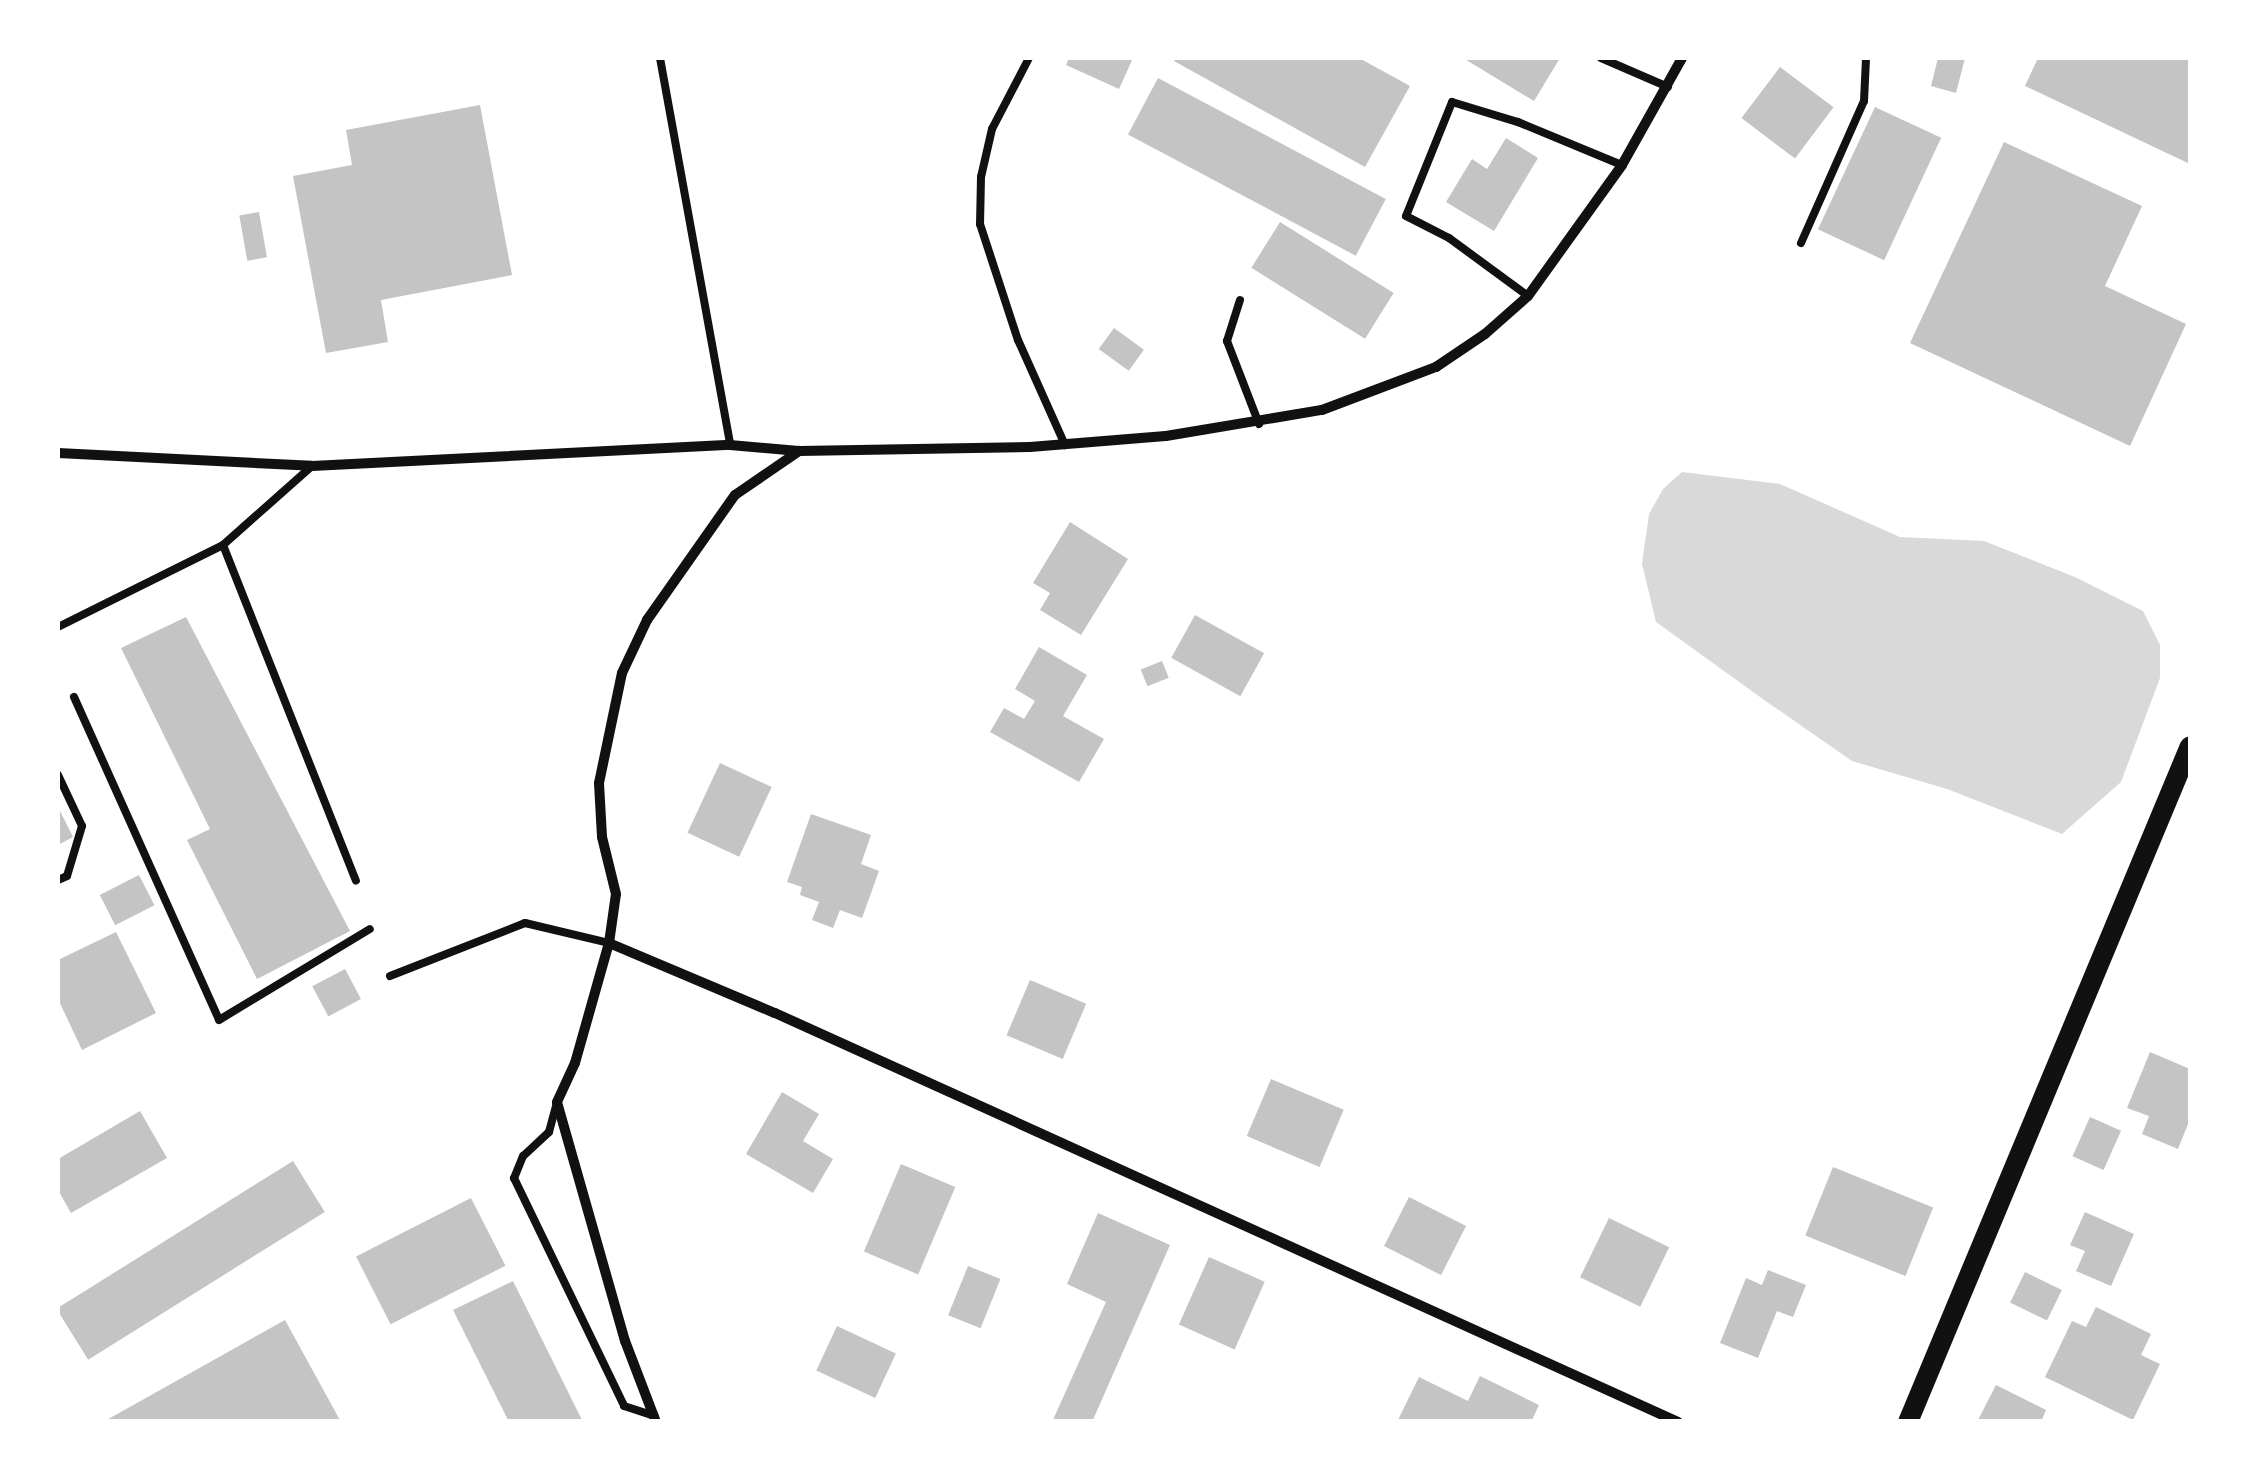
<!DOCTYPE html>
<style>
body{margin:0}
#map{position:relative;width:2248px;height:1479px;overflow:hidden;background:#fff;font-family:"Nunito Sans",sans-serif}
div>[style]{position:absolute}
.water>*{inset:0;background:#d9d9d9}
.building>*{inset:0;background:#c4c4c4;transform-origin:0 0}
.service>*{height:8px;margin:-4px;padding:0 4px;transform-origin:4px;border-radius:4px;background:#111}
.minor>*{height:10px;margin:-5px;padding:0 5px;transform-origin:5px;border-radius:5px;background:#111}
.secondary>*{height:20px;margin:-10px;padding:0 10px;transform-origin:10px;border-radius:10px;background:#111}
span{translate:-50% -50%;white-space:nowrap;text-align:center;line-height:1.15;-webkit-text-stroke:8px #fff;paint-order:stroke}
.frame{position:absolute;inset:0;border:60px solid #fff;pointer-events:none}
</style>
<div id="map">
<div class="water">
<i style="clip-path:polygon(1682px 472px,1780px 484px,1900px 537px,1984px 541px,2075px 577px,2143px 611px,2160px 645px,2160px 678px,2121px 782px,2062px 834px,1947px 789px,1852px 761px,1760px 697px,1656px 622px,1642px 564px,1649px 514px,1663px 489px)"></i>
</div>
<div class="building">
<i style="clip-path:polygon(1069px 58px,1133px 58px,1119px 89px,1066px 65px)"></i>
<i style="clip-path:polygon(1176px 58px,1359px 58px,1410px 86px,1365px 167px,1174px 61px)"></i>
<i style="clip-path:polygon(1463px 58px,1560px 58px,1534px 101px)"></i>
<i style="clip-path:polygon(1938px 58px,1965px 58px,1956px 93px,1931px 86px)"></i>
<i style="clip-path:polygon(2038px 58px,2190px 58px,2190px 164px,2025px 86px)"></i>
<i style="left:1780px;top:67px;width:67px;height:64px;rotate:37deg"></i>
<i style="left:1158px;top:78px;width:258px;height:64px;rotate:28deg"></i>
<i style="clip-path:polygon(480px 105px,512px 275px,381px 300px,388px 342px,326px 353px,293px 176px,352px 165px,346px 130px)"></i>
<i style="left:1875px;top:107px;width:73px;height:135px;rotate:25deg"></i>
<i style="clip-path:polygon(1506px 138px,1538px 158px,1494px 231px,1446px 202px,1472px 159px,1487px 169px)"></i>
<i style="clip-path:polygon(2004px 142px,2142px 206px,2105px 286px,2186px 324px,2130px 446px,1910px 343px)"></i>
<i style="left:259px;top:212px;width:46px;height:20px;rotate:80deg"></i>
<i style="left:1280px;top:222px;width:134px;height:54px;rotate:32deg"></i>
<i style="left:1114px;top:328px;width:37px;height:26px;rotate:36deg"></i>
<i style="clip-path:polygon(1070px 522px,1128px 559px,1081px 635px,1040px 610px,1050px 593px,1033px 583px)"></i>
<i style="left:1195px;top:615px;width:79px;height:49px;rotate:29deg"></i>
<i style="clip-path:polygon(186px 617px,350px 931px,257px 979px,187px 840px,210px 829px,121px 648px)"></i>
<i style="clip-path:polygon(1039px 647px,1087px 675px,1063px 716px,1104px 739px,1079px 782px,990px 732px,1004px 708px,1024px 719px,1035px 701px,1015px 689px)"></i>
<i style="left:1162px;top:661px;width:18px;height:23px;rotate:68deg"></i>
<i style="left:720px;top:763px;width:57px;height:77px;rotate:25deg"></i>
<i style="clip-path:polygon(58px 807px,73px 837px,58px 845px)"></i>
<i style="clip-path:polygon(811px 814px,871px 835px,861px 864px,879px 871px,862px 918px,840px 910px,833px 928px,812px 920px,819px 902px,800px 895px,802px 887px,787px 882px)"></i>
<i style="left:139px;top:875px;width:34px;height:44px;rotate:63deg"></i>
<i style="clip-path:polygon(116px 932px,156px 1013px,82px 1050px,58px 999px,58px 960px)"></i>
<i style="left:345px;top:969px;width:34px;height:37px;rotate:62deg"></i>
<i style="left:1030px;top:980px;width:61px;height:60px;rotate:23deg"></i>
<i style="clip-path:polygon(2150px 1052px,2190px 1069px,2190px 1119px,2178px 1149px,2142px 1134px,2149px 1116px,2127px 1108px)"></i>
<i style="left:1271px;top:1079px;width:79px;height:62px;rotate:23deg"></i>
<i style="clip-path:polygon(782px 1092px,819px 1114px,803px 1141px,833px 1159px,813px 1193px,746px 1154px)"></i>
<i style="clip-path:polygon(140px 1111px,167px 1158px,71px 1213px,58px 1190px,58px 1159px)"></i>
<i style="left:2090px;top:1117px;width:34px;height:43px;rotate:24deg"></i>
<i style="left:293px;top:1161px;width:60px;height:279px;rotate:58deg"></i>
<i style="left:901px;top:1164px;width:59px;height:95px;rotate:23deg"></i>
<i style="left:1833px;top:1167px;width:108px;height:74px;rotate:22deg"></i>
<i style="left:1409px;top:1197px;width:64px;height:55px;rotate:27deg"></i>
<i style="left:471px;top:1198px;width:76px;height:129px;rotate:63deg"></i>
<i style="clip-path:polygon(2085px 1212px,2134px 1234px,2111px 1286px,2076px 1271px,2085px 1251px,2070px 1245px)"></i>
<i style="clip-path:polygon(1098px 1213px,1170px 1245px,1092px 1422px,1052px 1422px,1106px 1302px,1067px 1284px)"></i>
<i style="left:1609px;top:1218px;width:67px;height:66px;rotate:26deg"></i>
<i style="left:1209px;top:1257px;width:61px;height:74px;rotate:24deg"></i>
<i style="left:968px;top:1266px;width:35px;height:53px;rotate:22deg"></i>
<i style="clip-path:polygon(1768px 1270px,1806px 1285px,1793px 1317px,1777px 1311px,1758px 1358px,1720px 1343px,1746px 1278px,1762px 1285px)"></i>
<i style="left:2025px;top:1272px;width:41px;height:34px;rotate:26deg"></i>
<i style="clip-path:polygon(513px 1281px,583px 1422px,509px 1422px,453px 1310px)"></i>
<i style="clip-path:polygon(2096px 1307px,2151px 1334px,2141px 1355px,2160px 1364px,2133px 1420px,2045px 1377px,2072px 1321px,2086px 1327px)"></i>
<i style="clip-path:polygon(285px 1320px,341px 1422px,103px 1422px)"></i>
<i style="left:837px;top:1326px;width:65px;height:49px;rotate:25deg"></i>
<i style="clip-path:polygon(1480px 1376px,1539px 1405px,1531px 1422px,1397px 1422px,1419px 1377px,1468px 1401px)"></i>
<i style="clip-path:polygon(1996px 1385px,2046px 1410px,2041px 1422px,1977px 1422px)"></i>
</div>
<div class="service">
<i style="left:660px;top:58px;width:393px;rotate:79.7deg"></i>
<i style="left:1029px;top:58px;width:80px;rotate:117.5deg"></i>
<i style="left:992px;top:129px;width:49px;rotate:102.9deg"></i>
<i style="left:981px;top:177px;width:47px;rotate:91.2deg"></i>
<i style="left:980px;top:224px;width:122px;rotate:71.9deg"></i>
<i style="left:1018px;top:340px;width:115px;rotate:65.9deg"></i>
<i style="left:1601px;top:58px;width:73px;rotate:23.4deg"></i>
<i style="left:1801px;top:243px;width:155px;rotate:-66.1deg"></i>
<i style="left:1864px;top:101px;width:43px;rotate:-87.3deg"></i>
<i style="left:1528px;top:296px;width:98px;rotate:-143.7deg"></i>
<i style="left:1449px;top:238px;width:48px;rotate:-152.9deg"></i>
<i style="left:1406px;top:216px;width:123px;rotate:-68deg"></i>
<i style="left:1452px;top:102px;width:69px;rotate:16.9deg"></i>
<i style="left:1518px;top:122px;width:113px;rotate:22.5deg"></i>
<i style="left:1240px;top:300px;width:43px;rotate:107.6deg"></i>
<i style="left:1227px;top:341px;width:89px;rotate:68.9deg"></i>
<i style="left:312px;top:466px;width:119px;rotate:138.4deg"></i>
<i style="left:223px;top:545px;width:361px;rotate:68.4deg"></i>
<i style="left:58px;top:627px;width:184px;rotate:-26.4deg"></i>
<i style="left:74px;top:697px;width:354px;rotate:65.8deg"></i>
<i style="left:219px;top:1020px;width:176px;rotate:-31.1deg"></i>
<i style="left:58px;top:775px;width:56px;rotate:64.8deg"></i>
<i style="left:82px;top:826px;width:52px;rotate:106.7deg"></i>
<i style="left:67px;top:876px;width:10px;rotate:156deg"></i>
<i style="left:390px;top:976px;width:145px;rotate:-21.4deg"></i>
<i style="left:525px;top:923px;width:86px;rotate:13.4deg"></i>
<i style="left:556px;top:1106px;width:27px;rotate:105deg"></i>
<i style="left:549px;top:1132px;width:35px;rotate:137deg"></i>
<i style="left:523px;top:1156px;width:24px;rotate:112deg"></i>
<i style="left:514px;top:1178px;width:253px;rotate:64.2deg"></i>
<i style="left:624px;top:1406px;width:32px;rotate:18deg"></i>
</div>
<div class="minor">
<i style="left:58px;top:453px;width:254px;rotate:2.9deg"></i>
<i style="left:312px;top:466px;width:419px;rotate:-2.9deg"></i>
<i style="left:730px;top:445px;width:69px;rotate:5deg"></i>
<i style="left:799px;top:451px;width:231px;rotate:-1deg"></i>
<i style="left:1030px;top:447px;width:136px;rotate:-4.6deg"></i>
<i style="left:1166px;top:436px;width:158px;rotate:-9.5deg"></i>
<i style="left:1322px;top:410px;width:122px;rotate:-20.7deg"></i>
<i style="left:1436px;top:367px;width:59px;rotate:-34deg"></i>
<i style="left:1485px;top:334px;width:57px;rotate:-41.5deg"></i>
<i style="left:1528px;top:296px;width:161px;rotate:-54.3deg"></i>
<i style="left:1622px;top:165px;width:123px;rotate:-60.7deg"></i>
<i style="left:609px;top:943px;width:180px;rotate:22.9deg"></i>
<i style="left:775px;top:1013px;width:991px;rotate:24.37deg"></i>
<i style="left:656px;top:1422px;width:87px;rotate:-110.9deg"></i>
<i style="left:625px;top:1341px;width:248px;rotate:-105.9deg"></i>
<i style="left:557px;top:1102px;width:43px;rotate:-65.2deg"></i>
<i style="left:575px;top:1063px;width:125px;rotate:-74.2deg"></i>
<i style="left:609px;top:943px;width:49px;rotate:-81.9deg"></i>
<i style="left:616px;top:894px;width:59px;rotate:-103.8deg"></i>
<i style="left:602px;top:837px;width:54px;rotate:-93.2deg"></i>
<i style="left:599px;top:783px;width:112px;rotate:-78.2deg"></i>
<i style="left:622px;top:673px;width:59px;rotate:-64.7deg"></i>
<i style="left:647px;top:620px;width:153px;rotate:-54.9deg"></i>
<i style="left:735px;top:495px;width:78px;rotate:-34.5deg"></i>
</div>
<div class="secondary">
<i style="left:1908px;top:1422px;width:732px;rotate:-67.36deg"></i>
</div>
<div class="frame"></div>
</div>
